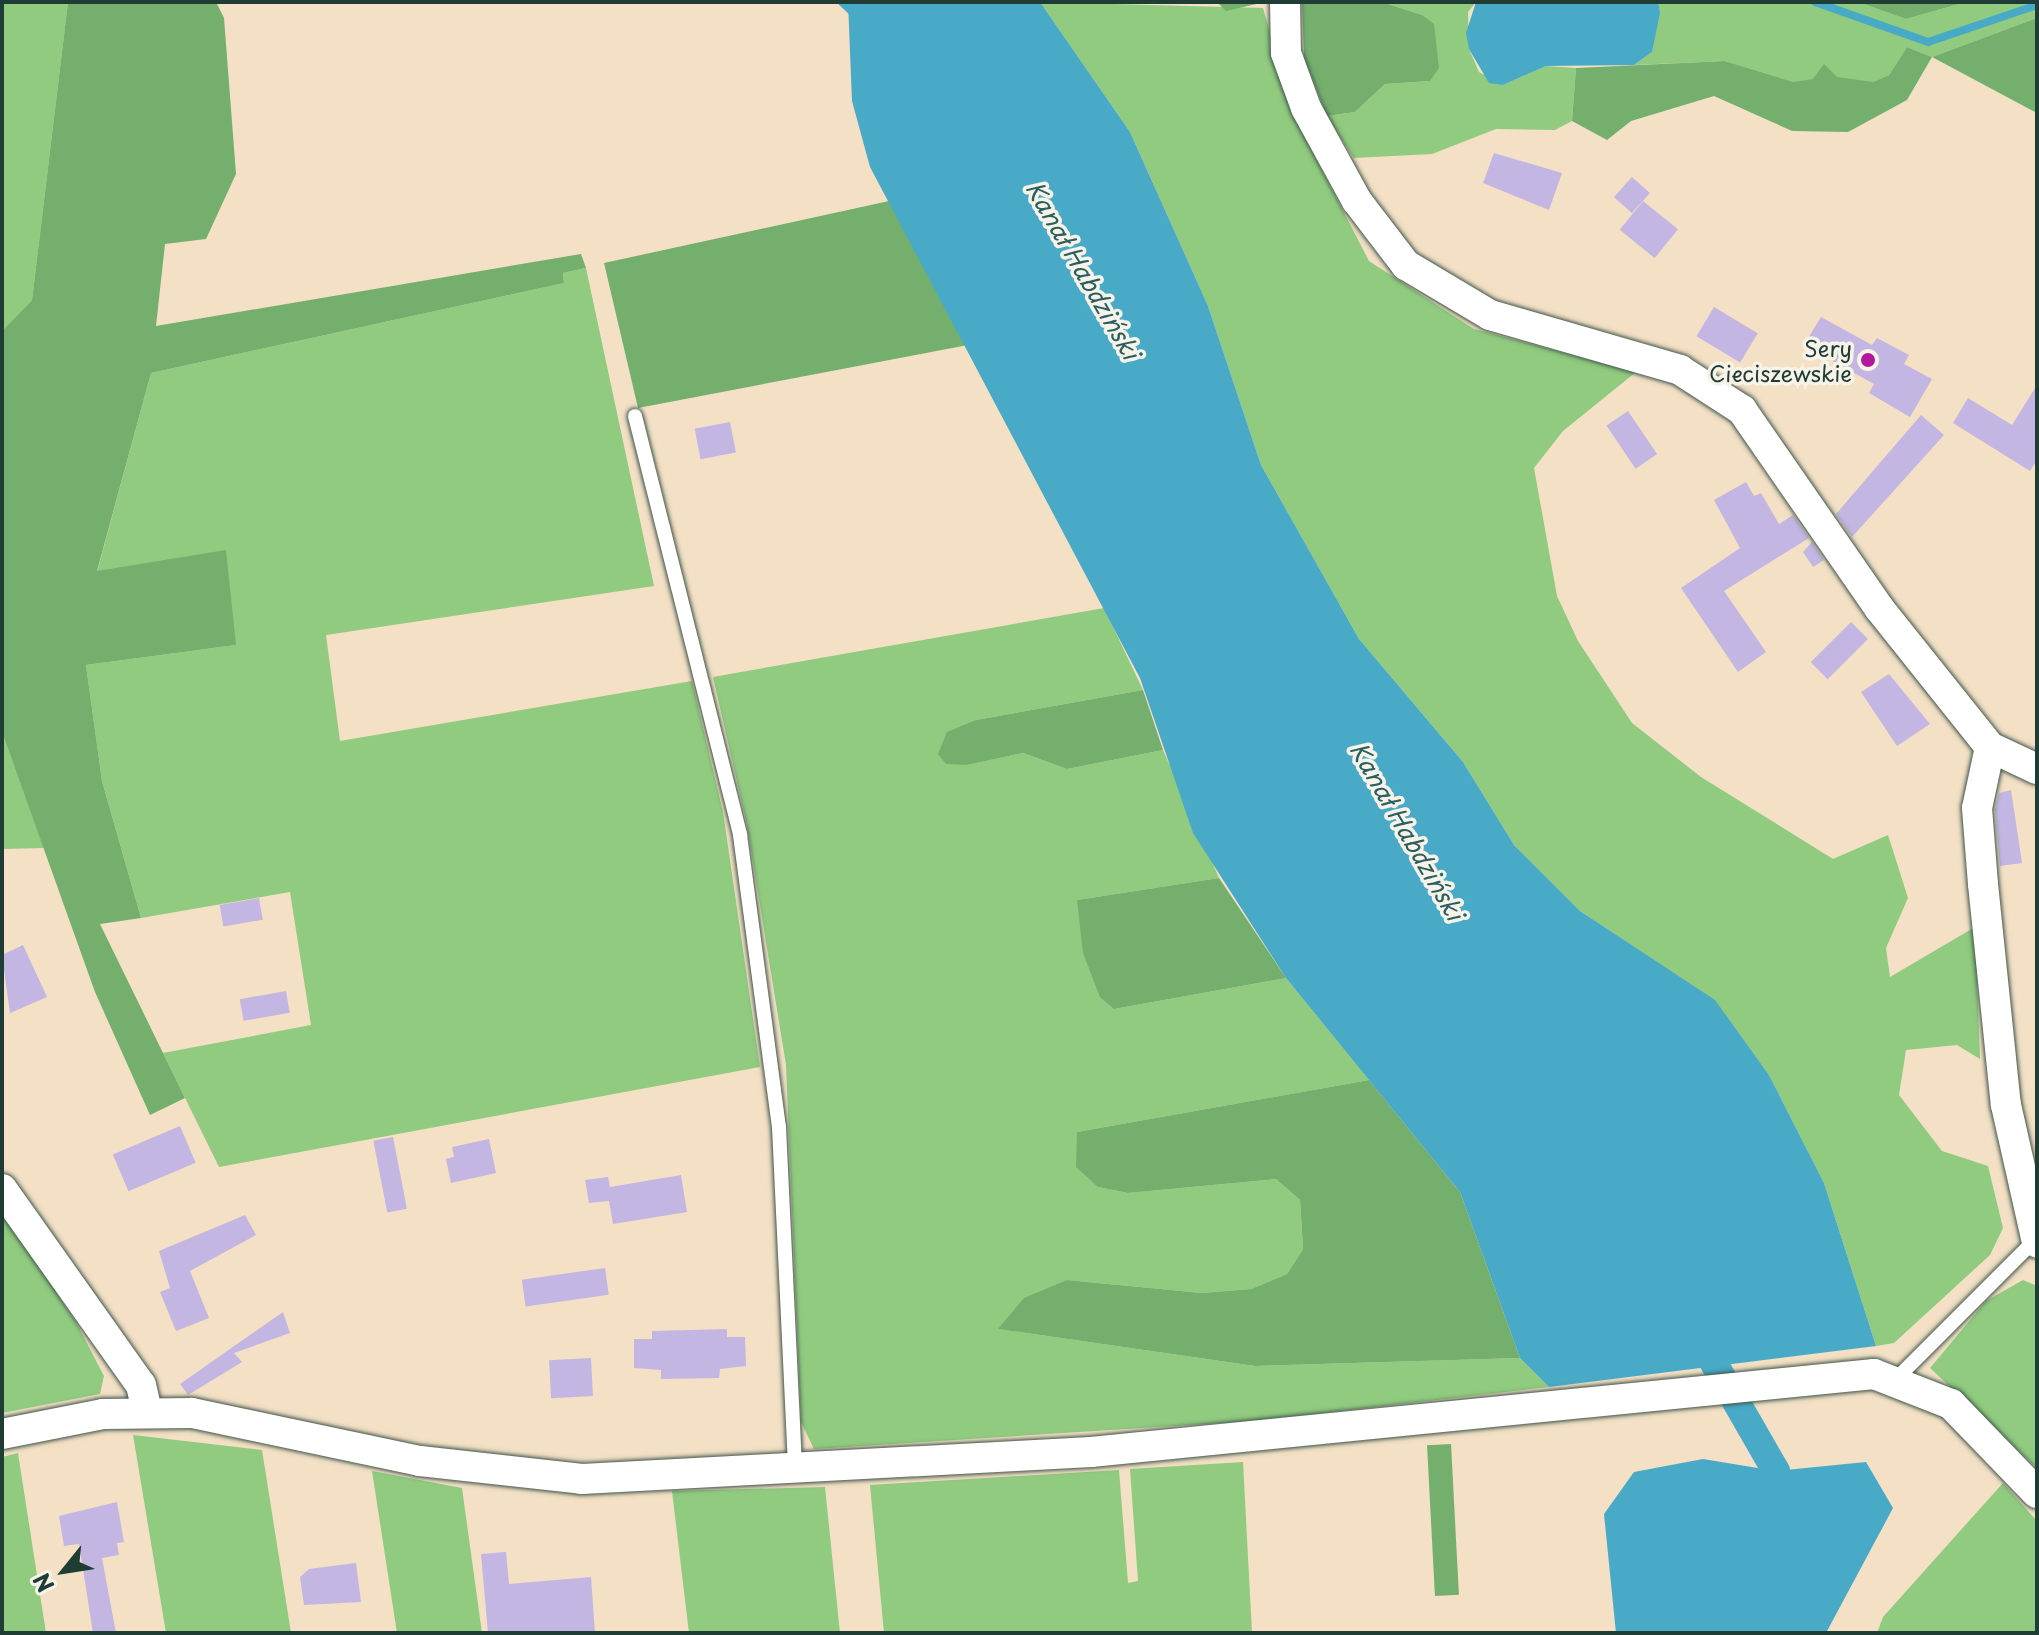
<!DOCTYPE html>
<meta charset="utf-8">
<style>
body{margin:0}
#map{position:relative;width:2039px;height:1635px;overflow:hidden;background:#f3e0c5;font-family:"Playpen Sans",sans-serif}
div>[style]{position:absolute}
.green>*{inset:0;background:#90cb7f}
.forest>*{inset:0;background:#74af6e;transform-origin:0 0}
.water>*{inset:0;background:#48aac7}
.stream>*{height:8px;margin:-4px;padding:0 4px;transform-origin:4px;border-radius:4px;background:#48aac7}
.canal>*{height:28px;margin:-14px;padding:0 14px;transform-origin:14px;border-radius:14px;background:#48aac7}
.building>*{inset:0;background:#c3b6e2;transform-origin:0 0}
.roads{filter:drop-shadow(0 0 2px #3f554a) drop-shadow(0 0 2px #3f554a)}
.service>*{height:14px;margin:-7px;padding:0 7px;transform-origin:7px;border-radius:7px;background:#fff}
.minor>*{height:30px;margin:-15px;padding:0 15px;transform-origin:15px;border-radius:15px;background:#fff}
.dots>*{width:22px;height:22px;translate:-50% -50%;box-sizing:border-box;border:4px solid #f7f3e8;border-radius:50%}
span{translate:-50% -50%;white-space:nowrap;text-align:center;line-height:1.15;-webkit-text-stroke:7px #f7f3e8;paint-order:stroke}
.poi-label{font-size:22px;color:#1f3d34}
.right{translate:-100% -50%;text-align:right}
.water-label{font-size:24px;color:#2b5e60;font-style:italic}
.frame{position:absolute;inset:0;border:4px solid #1f3d34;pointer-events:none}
.north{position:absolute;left:24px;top:1531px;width:80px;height:80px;-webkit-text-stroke:6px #f7f3e8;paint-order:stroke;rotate:240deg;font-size:22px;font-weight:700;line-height:32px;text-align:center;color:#1f3d34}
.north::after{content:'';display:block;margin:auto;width:28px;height:36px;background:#1f3d34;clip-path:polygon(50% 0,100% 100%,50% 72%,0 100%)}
</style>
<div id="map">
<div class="green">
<i style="clip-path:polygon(2px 2px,68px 2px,32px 300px,2px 331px)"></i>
<i style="clip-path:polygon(1040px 2px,1263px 8px,1294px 116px,1369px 261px,1474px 329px,1636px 372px,1563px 431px,1534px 468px,1557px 596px,1578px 641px,1632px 723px,1701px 777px,1833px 859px,1888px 835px,1908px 898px,1886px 948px,1890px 977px,1975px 927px,1980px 1059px,1957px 1045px,1906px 1050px,1899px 1095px,1942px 1151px,1988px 1166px,2003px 1228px,1990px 1255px,1894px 1343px,1876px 1346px,1824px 1183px,1769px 1075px,1715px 1001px,1580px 911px,1514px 845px,1463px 762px,1359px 639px,1261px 465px,1208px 306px,1130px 132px)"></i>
<i style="clip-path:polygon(1382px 2px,1476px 2px,1468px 12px,1469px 49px,1479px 72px,1503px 85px,1546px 66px,1576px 68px,1572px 121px,1555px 130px,1496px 129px,1432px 154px,1354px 158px,1327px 116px,1355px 112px,1385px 84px,1430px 81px,1422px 15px)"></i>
<i style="clip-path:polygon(1658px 2px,1858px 2px,1906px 19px,1966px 2px,2037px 2px,2037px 18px,1932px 57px,1907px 47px,1889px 75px,1873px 82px,1794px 82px,1725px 61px,1634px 65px,1652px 52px)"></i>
<i style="clip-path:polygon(586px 268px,654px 586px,326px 635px,340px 741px,692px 681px,723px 812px,760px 1067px,219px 1167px,163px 1053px,311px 1025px,290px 892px,141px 918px,102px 781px,86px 665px,236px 645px,97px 572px,151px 373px,564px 283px,563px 273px)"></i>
<i style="clip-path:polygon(1104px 608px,1143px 690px,976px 720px,966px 765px,1023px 753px,1067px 769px,1163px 750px,1219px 878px,1077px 900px,1114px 1009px,1286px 978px,1369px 1080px,1077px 1132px,1098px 1187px,1128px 1193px,1276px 1179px,1300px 1200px,1303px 1249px,1287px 1274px,1251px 1289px,1202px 1293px,1067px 1280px,999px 1329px,1255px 1366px,1520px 1358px,1549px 1387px,1253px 1421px,814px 1449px,801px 1422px,786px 1065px,747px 825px,713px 677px)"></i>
<i style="clip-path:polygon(2px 732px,44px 848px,2px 849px)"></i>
<i style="clip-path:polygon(2px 1211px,76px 1322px,104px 1376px,100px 1394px,2px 1413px)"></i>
<i style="clip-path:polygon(2023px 1280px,2037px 1286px,2037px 1468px,1930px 1368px,1986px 1301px)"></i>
<i style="clip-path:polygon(133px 1435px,262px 1450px,291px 1633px,166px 1633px)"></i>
<i style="clip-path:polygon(18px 1453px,46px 1633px,2px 1633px,2px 1457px)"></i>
<i style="clip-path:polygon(1243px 1462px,1252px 1633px,884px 1633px,870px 1485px,1119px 1470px,1128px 1583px,1138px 1581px,1130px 1469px)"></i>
<i style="clip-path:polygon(372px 1471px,462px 1488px,482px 1633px,397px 1633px)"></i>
<i style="clip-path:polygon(2003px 1483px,2037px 1521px,2037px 1633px,1877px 1633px,1883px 1617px)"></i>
<i style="clip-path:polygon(825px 1487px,840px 1633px,689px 1633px,672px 1491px)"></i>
</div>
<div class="forest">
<i style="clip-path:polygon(68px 2px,216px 2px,224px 18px,236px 174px,206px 239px,165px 244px,156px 326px,581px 254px,586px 268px,563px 273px,564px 283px,151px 373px,97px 571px,226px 550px,236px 645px,86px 665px,102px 781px,141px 918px,100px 924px,185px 1098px,150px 1115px,95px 992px,2px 732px,2px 331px,32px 300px)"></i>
<i style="clip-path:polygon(1217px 2px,1265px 2px,1226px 11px)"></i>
<i style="clip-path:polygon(1302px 2px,1382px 2px,1422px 15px,1434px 24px,1439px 68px,1430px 81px,1385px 84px,1355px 112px,1327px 116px,1304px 57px)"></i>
<i style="clip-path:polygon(1858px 2px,1966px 2px,1906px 19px)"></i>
<i style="clip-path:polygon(2037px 18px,2037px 113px,1932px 57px,1907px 100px,1848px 132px,1792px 131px,1714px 96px,1631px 121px,1607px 140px,1572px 121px,1576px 68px,1725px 61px,1794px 82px,1813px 79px,1824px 64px,1837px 77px,1873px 82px,1889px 75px,1907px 47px,1932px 57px)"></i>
<i style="clip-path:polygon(889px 201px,968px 345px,638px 408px,604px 263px)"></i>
<i style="clip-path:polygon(1143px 690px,1163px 750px,1067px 769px,1023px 753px,967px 765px,946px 764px,938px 754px,947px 732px,976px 720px)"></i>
<i style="clip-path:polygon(1219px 878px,1286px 978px,1114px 1009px,1100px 997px,1083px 953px,1077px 900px)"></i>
<i style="clip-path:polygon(1369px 1080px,1460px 1192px,1520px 1358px,1255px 1366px,998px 1329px,1024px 1298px,1067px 1280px,1202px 1293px,1251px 1289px,1287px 1274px,1303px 1249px,1300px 1200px,1276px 1179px,1128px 1193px,1098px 1187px,1076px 1167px,1077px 1132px)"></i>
<i style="left:1451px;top:1444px;width:151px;height:24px;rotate:87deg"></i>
</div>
<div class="water">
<i style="clip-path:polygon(848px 2px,1040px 2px,1130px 132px,1208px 306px,1261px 465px,1359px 639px,1463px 762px,1514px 845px,1580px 911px,1715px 1000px,1769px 1075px,1824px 1183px,1876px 1346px,1549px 1387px,1520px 1358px,1460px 1192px,1286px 978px,1193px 833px,1140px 678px,870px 167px,852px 101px)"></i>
<i style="clip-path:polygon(1476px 2px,1658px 2px,1660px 13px,1652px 52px,1634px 65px,1546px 66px,1503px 85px,1489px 83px,1469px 49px,1466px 33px)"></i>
<i style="clip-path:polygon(1703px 1459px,1776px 1471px,1866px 1462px,1893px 1508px,1826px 1633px,1616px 1633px,1604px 1514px,1634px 1472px)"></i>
</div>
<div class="stream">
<i style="left:842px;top:2px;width:22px;rotate:43deg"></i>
<i style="left:1815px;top:2px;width:120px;rotate:19.5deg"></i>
<i style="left:1928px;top:42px;width:115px;rotate:-18.7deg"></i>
</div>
<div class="canal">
<i style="left:1696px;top:1332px;width:160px;rotate:60.1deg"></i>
<i style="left:1776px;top:1471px;width:37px;rotate:99deg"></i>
</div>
<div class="building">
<i style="clip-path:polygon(1494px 153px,1562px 173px,1549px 210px,1483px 183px)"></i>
<i style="left:1632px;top:177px;width:24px;height:27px;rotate:42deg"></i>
<i style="left:1643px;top:201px;width:45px;height:37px;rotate:39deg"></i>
<i style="left:1714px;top:307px;width:51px;height:34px;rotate:31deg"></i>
<i style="clip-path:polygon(1821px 317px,1872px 345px,1877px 338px,1909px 355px,1904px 364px,1932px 379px,1910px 417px,1869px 393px,1874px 384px,1804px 345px)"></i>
<i style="clip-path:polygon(2037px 385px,2037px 460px,2030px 471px,1953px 423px,1968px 398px,2012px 425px)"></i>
<i style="left:1628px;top:411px;width:52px;height:26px;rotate:56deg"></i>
<i style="clip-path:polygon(1921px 415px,1944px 435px,1852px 537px,1836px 514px)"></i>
<i style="left:730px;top:422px;width:31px;height:36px;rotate:79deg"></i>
<i style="clip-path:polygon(1746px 482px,1754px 496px,1761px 493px,1779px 524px,1793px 515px,1809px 538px,1724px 591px,1766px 652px,1738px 672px,1681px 588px,1740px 548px,1714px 500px)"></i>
<i style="clip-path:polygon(1812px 542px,1824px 560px,1813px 567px,1803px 552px)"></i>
<i style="left:1851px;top:622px;width:24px;height:57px;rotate:45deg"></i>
<i style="clip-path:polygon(1889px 674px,1930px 724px,1897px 746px,1861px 692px)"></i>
<i style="clip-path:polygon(2011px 790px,2022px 863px,2000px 866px,1995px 809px,1999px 793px)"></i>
<i style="left:259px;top:898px;width:22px;height:40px;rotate:80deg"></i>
<i style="clip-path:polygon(23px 945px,47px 997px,10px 1013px,2px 955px)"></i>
<i style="left:286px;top:991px;width:22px;height:47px;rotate:80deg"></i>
<i style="left:180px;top:1126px;width:40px;height:73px;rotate:67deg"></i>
<i style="left:393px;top:1137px;width:73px;height:20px;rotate:79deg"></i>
<i style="clip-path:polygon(489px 1139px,496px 1173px,451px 1183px,446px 1159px,454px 1157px,452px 1147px)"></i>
<i style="clip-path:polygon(681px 1175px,687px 1212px,613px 1224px,609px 1201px,589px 1203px,585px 1180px,608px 1177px,610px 1187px)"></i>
<i style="clip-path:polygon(245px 1215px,256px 1235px,190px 1271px,209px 1318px,176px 1331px,160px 1292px,170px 1288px,159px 1251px)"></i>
<i style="left:605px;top:1268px;width:27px;height:84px;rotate:82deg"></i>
<i style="clip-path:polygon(283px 1312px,290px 1333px,234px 1353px,242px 1362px,188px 1395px,180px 1384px)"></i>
<i style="clip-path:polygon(727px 1329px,727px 1337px,745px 1337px,746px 1366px,720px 1369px,719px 1378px,661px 1379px,661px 1370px,634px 1368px,634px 1339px,652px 1339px,652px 1331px)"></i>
<i style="left:591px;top:1358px;width:38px;height:42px;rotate:87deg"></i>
<i style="clip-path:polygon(117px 1502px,124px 1542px,117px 1543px,119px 1555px,102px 1558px,116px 1633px,93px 1633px,79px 1544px,64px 1546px,59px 1516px)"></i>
<i style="clip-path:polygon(506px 1552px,509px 1584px,591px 1577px,595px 1633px,488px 1633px,481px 1554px)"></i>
<i style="clip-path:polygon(356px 1563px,361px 1602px,304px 1605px,300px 1577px,309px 1569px)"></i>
</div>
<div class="roads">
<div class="service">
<i style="left:635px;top:416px;width:432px;rotate:75.9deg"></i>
<i style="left:740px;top:835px;width:295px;rotate:82.4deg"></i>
<i style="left:779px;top:1127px;width:342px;rotate:87.3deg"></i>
<i style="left:1898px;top:1377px;width:195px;rotate:-45deg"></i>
</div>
<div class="minor">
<i style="left:1285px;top:2px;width:51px;rotate:88.9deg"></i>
<i style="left:1286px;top:53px;width:59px;rotate:70deg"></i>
<i style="left:1306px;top:108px;width:106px;rotate:61.3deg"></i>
<i style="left:1357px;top:201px;width:81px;rotate:52.6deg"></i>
<i style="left:1406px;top:265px;width:98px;rotate:30.8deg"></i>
<i style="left:1490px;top:315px;width:198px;rotate:16.1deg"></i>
<i style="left:1680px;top:370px;width:74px;rotate:32.8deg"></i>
<i style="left:1742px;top:410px;width:241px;rotate:55.3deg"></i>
<i style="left:1879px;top:608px;width:178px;rotate:51.4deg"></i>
<i style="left:1990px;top:747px;width:52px;rotate:25.1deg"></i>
<i style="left:1990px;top:747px;width:62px;rotate:102deg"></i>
<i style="left:1977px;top:808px;width:76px;rotate:85.5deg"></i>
<i style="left:1983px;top:884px;width:222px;rotate:84.1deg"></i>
<i style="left:2006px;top:1105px;width:141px;rotate:77.3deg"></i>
<i style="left:2px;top:1189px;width:240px;rotate:54.7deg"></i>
<i style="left:141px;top:1385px;width:27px;rotate:77deg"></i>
<i style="left:2px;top:1434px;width:103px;rotate:-11.2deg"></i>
<i style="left:103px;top:1414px;width:89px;rotate:-0.6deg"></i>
<i style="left:192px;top:1413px;width:233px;rotate:11.9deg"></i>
<i style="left:420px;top:1461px;width:163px;rotate:6.3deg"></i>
<i style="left:582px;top:1479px;width:510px;rotate:-3.04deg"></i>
<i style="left:1091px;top:1452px;width:787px;rotate:-5.69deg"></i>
<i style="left:1874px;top:1374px;width:83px;rotate:21.3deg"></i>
<i style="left:1951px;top:1404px;width:124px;rotate:46deg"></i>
</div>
</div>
<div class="dots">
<i style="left:1868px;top:360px;background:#b5179e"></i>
</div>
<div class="poi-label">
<span class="right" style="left:1852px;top:360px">Sery<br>Cieciszewskie</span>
</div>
<div class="water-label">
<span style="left:1083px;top:270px;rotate:60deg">Kanał Habdziński</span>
<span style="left:1407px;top:831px;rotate:60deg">Kanał Habdziński</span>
</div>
<div class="frame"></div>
<div class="north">N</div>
</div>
